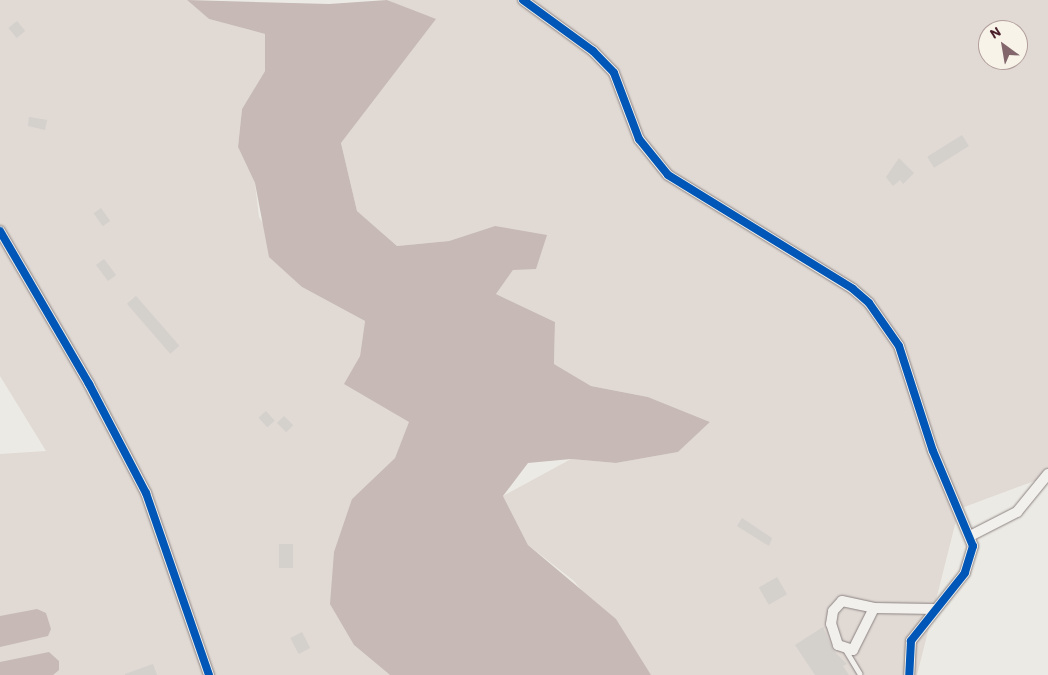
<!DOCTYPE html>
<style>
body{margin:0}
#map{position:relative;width:1048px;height:675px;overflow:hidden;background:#eceae4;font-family:Itim,sans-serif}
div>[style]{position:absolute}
.green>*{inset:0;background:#e1dad4}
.water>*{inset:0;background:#c7b9b6}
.building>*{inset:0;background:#d4d0cc;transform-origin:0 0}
.roads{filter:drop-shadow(0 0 1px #8b8282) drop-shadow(0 0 1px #8b8282)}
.service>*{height:5px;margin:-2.5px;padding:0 2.5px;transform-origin:2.5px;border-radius:2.5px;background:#f1f0ec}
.minor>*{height:10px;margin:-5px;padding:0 5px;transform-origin:5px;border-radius:5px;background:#f1f0ec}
.cycleway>*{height:8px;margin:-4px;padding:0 4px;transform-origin:4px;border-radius:4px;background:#0057b8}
span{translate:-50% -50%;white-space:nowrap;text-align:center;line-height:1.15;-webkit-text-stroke:4.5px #f7f3e8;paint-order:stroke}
.north{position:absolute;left:978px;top:20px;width:50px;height:50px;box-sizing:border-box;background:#f7f3e8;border:1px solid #b29e9c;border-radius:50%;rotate:328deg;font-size:14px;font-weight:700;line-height:20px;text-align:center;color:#4a1f2b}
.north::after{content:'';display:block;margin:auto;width:18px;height:22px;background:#83666c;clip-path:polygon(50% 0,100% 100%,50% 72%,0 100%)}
</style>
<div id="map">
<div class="green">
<i style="clip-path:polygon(0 0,187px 0,209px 19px,265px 34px,265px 71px,242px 109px,238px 147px,255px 183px,259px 217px,302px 287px,365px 321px,360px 356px,345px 384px,410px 422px,395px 458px,352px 499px,354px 645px,390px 675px,0 675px,0 454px,46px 451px,0 376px)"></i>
<i style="clip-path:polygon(evenodd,387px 0,1048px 0,1048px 476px,959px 509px,917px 675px,651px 675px,574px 581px,528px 545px,503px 496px,571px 459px,616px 463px,678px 452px,710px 422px,648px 397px,591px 386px,554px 364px,555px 322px,496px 294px,513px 270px,495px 226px,449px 241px,397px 246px,357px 211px,341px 143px,435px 20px,387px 0,988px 30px,1018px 30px,1018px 60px,988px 60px,988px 30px)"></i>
</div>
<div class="water">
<i style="clip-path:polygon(187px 0,329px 4px,387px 0,436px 19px,341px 143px,357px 211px,397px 246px,449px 241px,495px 226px,547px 235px,536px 269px,513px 270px,496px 294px,555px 322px,554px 364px,591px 386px,648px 397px,710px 422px,678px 452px,616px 463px,571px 459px,528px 463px,503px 496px,528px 545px,616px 619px,651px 675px,390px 675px,354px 645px,330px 604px,334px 552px,352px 499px,395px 458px,409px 422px,344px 384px,360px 356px,365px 321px,302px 287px,269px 257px,255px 183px,238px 147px,242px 109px,265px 71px,265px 34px,209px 19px)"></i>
<i style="clip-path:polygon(37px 609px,46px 613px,51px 629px,48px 636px,0 647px,0 616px)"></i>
<i style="clip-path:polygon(49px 652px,59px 661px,59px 670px,53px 675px,0 675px,0 662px)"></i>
</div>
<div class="building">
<i style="left:17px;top:21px;width:13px;height:11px;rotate:51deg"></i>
<i style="clip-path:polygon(29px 117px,47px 120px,45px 130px,28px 126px)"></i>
<i style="left:962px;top:135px;width:13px;height:41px;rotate:58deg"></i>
<i style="clip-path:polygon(899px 158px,914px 173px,903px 184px,900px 180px,893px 186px,886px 177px)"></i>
<i style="left:101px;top:208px;width:16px;height:9px;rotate:55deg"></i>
<i style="left:104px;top:259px;width:20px;height:10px;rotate:53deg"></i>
<i style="left:136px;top:296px;width:66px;height:12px;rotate:49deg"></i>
<i style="left:266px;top:411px;width:13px;height:10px;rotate:48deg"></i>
<i style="left:284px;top:416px;width:13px;height:10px;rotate:45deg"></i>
<i style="clip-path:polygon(742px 518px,772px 538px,769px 546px,737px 526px)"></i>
<i style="left:279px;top:544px;width:14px;height:24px"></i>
<i style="left:777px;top:577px;width:20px;height:21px;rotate:60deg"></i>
<i style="clip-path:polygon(823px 627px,833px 650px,847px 664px,843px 666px,849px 675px,815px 675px,795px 645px)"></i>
<i style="left:302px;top:632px;width:18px;height:13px;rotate:63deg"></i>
<i style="clip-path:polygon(153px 664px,157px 675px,125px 675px,125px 674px)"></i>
</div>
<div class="roads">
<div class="service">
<i style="left:846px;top:651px;width:26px;rotate:59deg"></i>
</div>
<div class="minor">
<i style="left:523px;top:0;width:87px;rotate:36.1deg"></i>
<i style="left:593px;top:51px;width:30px;rotate:46deg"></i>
<i style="left:614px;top:73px;width:71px;rotate:69.3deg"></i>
<i style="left:639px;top:139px;width:46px;rotate:51.1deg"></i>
<i style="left:668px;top:175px;width:217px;rotate:31.6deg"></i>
<i style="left:853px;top:289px;width:21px;rotate:41deg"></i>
<i style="left:869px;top:303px;width:52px;rotate:55.1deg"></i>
<i style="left:899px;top:346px;width:110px;rotate:72.1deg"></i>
<i style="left:933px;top:451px;width:103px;rotate:67.2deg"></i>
<i style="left:973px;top:546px;width:28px;rotate:107deg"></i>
<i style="left:965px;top:573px;width:87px;rotate:128.5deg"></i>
<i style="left:911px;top:641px;width:34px;rotate:93deg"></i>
<i style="left:0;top:231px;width:177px;rotate:59.8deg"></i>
<i style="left:89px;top:384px;width:123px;rotate:62.4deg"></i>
<i style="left:146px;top:493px;width:193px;rotate:70.9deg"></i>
<i style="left:972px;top:535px;width:51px;rotate:-27.1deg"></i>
<i style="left:1017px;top:512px;width:49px;rotate:-50.8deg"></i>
<i style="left:874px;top:608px;width:47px;rotate:116.6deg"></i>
<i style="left:853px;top:650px;width:16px;rotate:-162deg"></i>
<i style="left:838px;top:645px;width:22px;rotate:-108deg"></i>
<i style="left:831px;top:624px;width:13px;rotate:-81deg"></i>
<i style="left:833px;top:611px;width:13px;rotate:-48deg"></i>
<i style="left:842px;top:601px;width:33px;rotate:12deg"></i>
<i style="left:874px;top:608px;width:60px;rotate:1deg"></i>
</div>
</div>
<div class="cycleway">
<i style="left:523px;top:0;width:87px;rotate:36.1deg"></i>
<i style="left:593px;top:51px;width:30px;rotate:46deg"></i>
<i style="left:614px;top:73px;width:71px;rotate:69.3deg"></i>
<i style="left:639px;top:139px;width:46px;rotate:51.1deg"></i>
<i style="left:668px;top:175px;width:217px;rotate:31.6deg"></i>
<i style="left:853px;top:289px;width:21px;rotate:41deg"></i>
<i style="left:869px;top:303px;width:52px;rotate:55.1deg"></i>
<i style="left:899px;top:346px;width:110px;rotate:72.1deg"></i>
<i style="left:933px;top:451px;width:103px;rotate:67.2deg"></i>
<i style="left:973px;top:546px;width:28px;rotate:107deg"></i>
<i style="left:965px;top:573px;width:87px;rotate:128.5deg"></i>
<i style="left:911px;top:641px;width:34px;rotate:93deg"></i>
<i style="left:0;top:231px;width:177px;rotate:59.8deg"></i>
<i style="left:89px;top:384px;width:123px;rotate:62.4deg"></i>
<i style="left:146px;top:493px;width:193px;rotate:70.9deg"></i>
</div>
<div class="north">N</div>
</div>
